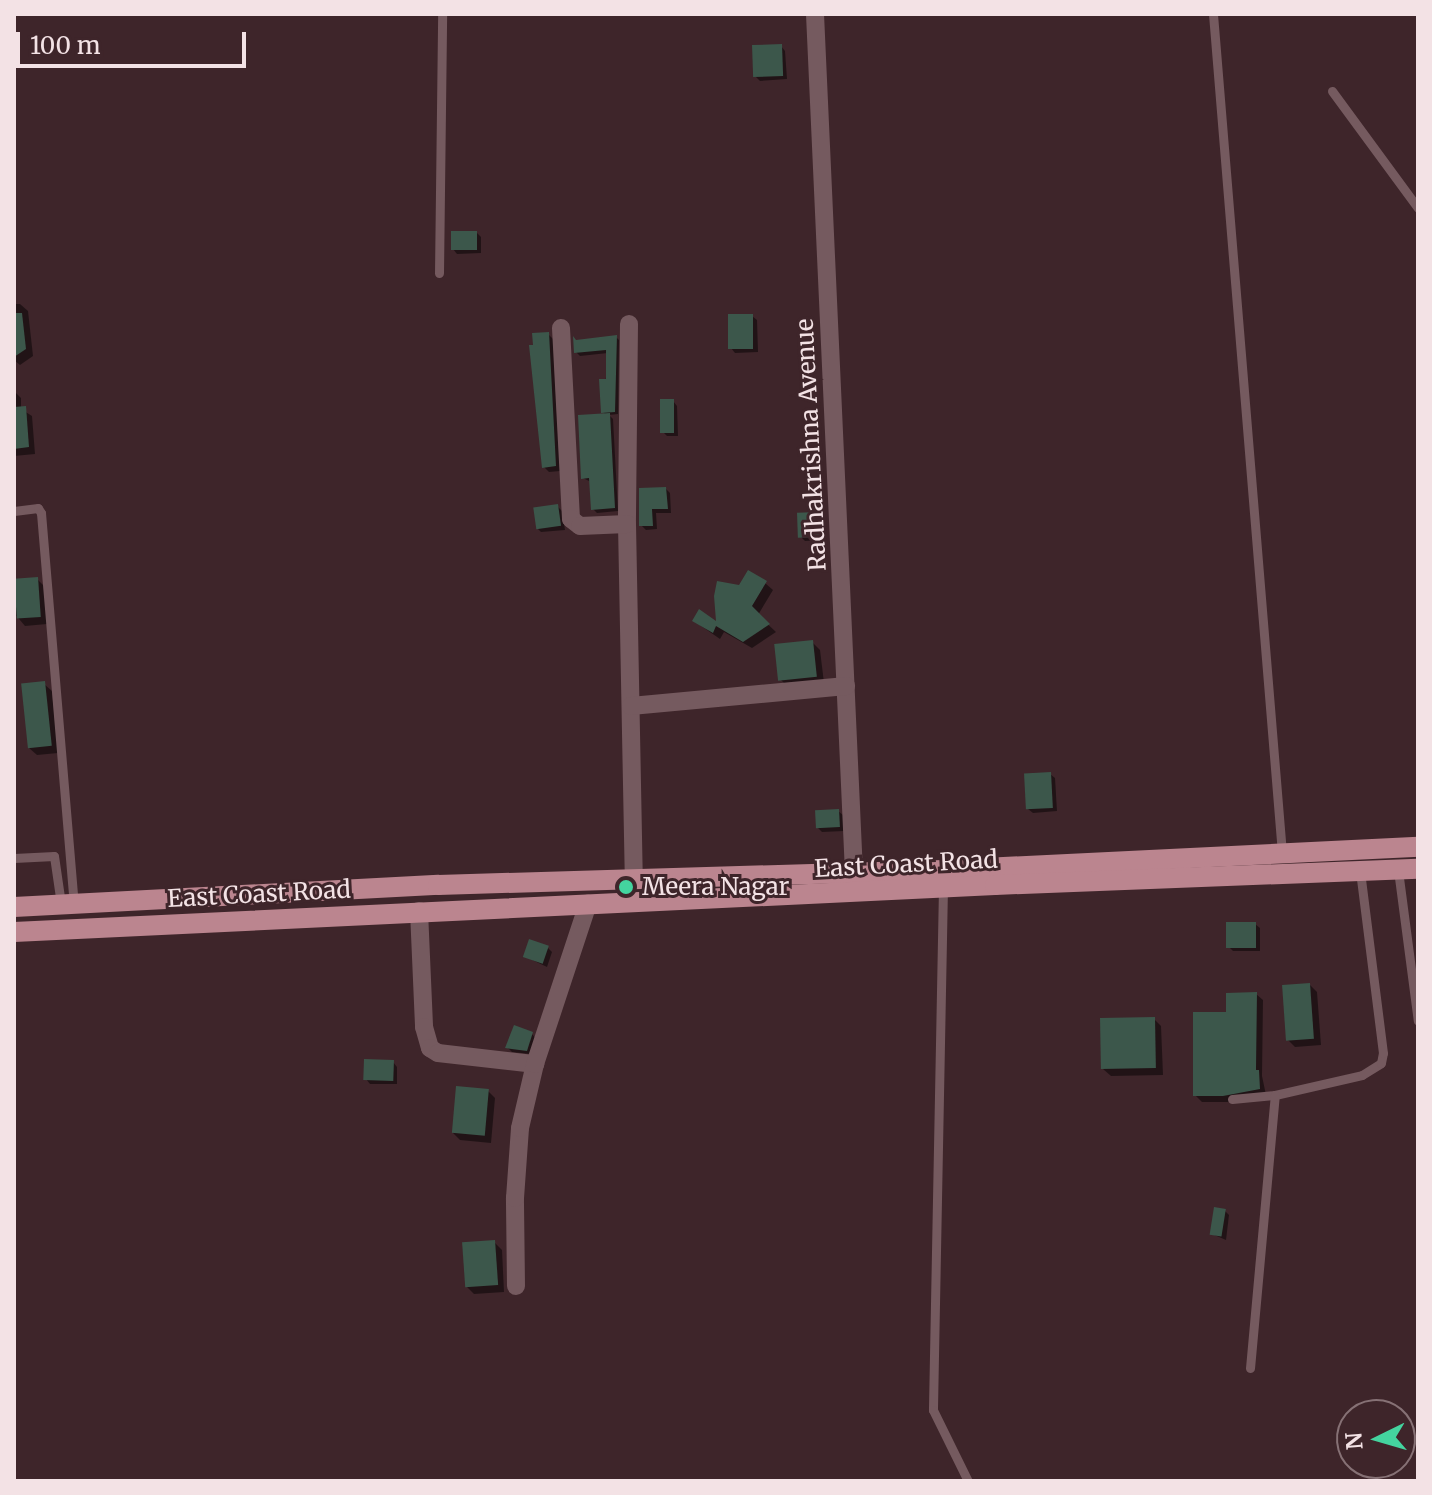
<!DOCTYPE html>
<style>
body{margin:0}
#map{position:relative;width:1432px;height:1495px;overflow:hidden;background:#3e252a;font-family:Merriweather,serif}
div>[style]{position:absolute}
.shadow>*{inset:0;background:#0007}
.building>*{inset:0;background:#3c574b;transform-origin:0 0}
.lane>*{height:9px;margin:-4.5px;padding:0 4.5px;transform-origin:4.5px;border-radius:4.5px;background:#755a5f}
.street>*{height:18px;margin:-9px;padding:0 9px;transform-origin:9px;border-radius:9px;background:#755a5f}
.primary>*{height:20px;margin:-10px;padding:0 10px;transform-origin:10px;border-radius:10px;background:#bb858f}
.dots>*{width:22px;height:22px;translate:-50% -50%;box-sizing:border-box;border:4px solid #3e252a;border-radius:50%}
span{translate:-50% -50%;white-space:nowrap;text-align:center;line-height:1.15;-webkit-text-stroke:6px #3e252a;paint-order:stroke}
.street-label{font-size:24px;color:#f3e2e5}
.poi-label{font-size:24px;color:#f3e2e5}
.left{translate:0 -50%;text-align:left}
.frame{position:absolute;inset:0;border:16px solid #f3e2e5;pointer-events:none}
.north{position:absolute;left:1336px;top:1399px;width:80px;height:80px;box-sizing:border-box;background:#3e252a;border:2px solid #867175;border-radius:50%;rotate:265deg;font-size:22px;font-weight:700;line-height:32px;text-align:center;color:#f3e2e5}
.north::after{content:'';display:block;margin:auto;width:28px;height:36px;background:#44d49f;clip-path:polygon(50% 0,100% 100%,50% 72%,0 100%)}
.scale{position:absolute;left:16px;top:32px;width:230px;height:36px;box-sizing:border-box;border:4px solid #f3e2e5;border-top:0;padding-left:10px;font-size:24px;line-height:28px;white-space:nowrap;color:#f3e2e5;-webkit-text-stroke:6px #3e252a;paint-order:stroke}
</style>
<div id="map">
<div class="shadow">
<i style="clip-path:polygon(781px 46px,785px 51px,787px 79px,760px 81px,755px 76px)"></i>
<i style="clip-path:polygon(477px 233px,481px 237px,481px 253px,457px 254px,453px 249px)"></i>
<i style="clip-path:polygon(14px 304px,20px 304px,28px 311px,33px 356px,20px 365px,14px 360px)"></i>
<i style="clip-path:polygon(752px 316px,757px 320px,758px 352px,735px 353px,731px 348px)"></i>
<i style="clip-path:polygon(548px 334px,553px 339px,560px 471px,549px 472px,544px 467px)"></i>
<i style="clip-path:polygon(616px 337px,619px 340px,618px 414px,609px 415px,613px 419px,618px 511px,597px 513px,593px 509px,591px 482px,583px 478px,606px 415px,603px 412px,608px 353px,580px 356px,576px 352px)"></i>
<i style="clip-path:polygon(14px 391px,21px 398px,21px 409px,32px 416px,35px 454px,14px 456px)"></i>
<i style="clip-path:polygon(673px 401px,677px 406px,678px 436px,667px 436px,663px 432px)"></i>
<i style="clip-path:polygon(666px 489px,670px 493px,671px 513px,656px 513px,657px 529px,646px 530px,641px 525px,641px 490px)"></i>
<i style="clip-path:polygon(557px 506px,562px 511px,565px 530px,541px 532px,536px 527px)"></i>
<i style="clip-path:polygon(818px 514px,822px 518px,824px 540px,805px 541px,801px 537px)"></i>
<i style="clip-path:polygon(14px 579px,37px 579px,44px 586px,47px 624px,25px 626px,14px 613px)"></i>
<i style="clip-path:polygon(765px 583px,773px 590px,758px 615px,776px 632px,752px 648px,724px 632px,720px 639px,694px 621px,718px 625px,740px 587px)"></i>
<i style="clip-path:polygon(812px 642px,820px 650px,824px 683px,788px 687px,780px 679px)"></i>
<i style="clip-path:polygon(44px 684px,52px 691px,58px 753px,37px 755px,29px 748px)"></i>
<i style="clip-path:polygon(1050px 774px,1055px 778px,1057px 811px,1033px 813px,1028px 809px)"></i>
<i style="clip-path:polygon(838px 811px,843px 815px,844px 831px,822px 832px,818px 828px)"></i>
<i style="clip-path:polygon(1255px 924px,1260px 928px,1260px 951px,1233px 951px,1229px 947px)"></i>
<i style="clip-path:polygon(548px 948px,552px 952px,547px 967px,524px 956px)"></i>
<i style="clip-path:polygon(1310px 985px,1317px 992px,1321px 1045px,1295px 1047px,1288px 1040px)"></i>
<i style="clip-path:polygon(1256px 994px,1263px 1000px,1262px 1076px,1266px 1095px,1231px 1102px,1202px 1102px,1195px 1095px,1228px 1014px)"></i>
<i style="clip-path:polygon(1154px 1019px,1161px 1026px,1163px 1075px,1111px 1076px,1103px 1069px)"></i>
<i style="clip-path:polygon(532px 1034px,536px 1039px,531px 1054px,512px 1052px,508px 1048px)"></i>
<i style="clip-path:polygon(393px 1062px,397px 1067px,397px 1084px,370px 1084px,366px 1079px)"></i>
<i style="clip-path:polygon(488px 1091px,495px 1098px,491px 1143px,460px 1140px,453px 1133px)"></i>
<i style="clip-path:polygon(1225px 1211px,1229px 1215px,1226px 1240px,1212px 1234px)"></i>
<i style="clip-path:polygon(494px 1242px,502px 1250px,504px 1292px,474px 1294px,466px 1286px)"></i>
</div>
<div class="building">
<i style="left:782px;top:44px;width:32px;height:30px;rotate:88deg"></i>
<i style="left:451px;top:231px;width:26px;height:19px"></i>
<i style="clip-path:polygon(14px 313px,22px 313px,26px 349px,14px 357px)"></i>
<i style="left:728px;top:314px;width:25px;height:35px"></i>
<i style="clip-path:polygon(549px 332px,556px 466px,542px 468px,529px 345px,533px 345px,532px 333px)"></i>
<i style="clip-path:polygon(617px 335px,615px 412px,601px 413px,599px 379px,606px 379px,606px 350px,574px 353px,573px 336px,576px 340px)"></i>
<i style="left:660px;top:399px;width:14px;height:34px"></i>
<i style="clip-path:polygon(26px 406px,29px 447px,14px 449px,14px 407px)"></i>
<i style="clip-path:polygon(610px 413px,615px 508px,591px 510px,589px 478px,581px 479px,578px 415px)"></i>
<i style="clip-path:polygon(666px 487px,668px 509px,652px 509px,653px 526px,639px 526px,639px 488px)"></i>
<i style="left:558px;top:504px;width:22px;height:25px;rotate:82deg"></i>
<i style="left:819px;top:512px;width:25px;height:22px;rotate:88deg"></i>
<i style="clip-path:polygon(748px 570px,767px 581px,752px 606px,770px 624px,743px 642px,716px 626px,713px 633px,692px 621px,699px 609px,716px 621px,714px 596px,717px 581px,739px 585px)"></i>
<i style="left:38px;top:577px;width:40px;height:24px;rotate:86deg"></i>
<i style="left:813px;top:640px;width:37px;height:39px;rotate:84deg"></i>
<i style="left:45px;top:681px;width:65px;height:24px;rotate:84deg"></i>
<i style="left:1051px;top:772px;width:36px;height:27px;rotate:87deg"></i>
<i style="left:839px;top:809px;width:18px;height:24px;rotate:87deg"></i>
<i style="left:1226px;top:922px;width:30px;height:26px"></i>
<i style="left:529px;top:939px;width:21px;height:19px;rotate:19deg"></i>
<i style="left:1310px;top:983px;width:56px;height:28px;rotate:86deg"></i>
<i style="clip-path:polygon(1257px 992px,1256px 1070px,1259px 1070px,1260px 1089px,1223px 1096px,1193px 1096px,1193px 1012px,1226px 1012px,1226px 993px)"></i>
<i style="left:1155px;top:1017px;width:51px;height:55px;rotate:89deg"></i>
<i style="clip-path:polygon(514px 1025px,533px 1032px,527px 1051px,505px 1048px)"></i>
<i style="left:364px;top:1059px;width:30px;height:21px;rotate:2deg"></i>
<i style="left:456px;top:1086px;width:33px;height:47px;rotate:5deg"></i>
<i style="left:1214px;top:1207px;width:12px;height:28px;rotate:9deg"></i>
<i style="left:495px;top:1240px;width:45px;height:33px;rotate:86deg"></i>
</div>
<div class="lane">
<i style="left:1213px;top:14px;width:842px;rotate:85.3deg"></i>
<i style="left:1332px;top:91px;width:145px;rotate:53.7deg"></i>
<i style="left:439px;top:273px;width:259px;rotate:-89.3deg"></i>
<i style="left:14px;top:511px;width:24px;rotate:-7deg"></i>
<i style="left:38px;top:508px;width:6px;rotate:59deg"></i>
<i style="left:41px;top:513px;width:392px;rotate:85.2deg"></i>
<i style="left:14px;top:858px;width:40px;rotate:-2.9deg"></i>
<i style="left:54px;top:856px;width:49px;rotate:81.7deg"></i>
<i style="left:1398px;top:870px;width:152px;rotate:82.5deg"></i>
<i style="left:943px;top:887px;width:523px;rotate:91.1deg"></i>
<i style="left:933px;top:1410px;width:79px;rotate:63.8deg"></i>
<i style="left:1232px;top:1099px;width:43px;rotate:-5.3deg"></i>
<i style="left:1275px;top:1095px;width:89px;rotate:-12.9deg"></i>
<i style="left:1362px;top:1075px;width:22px;rotate:-32deg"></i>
<i style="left:1381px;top:1063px;width:10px;rotate:-79deg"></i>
<i style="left:1383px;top:1053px;width:183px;rotate:-97.2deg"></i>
<i style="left:1250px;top:1368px;width:274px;rotate:-84.8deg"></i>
</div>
<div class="street">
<i style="left:815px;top:14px;width:860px;rotate:87.4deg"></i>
<i style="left:629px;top:324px;width:200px;rotate:90.6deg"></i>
<i style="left:627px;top:524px;width:355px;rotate:88.9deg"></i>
<i style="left:561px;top:328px;width:191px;rotate:87deg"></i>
<i style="left:571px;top:519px;width:11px;rotate:38deg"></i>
<i style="left:580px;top:526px;width:47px;rotate:-2.4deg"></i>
<i style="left:631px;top:706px;width:216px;rotate:-5.3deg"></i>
<i style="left:419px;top:911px;width:116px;rotate:87.5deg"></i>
<i style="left:424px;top:1027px;width:22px;rotate:74deg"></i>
<i style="left:430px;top:1048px;width:9px;rotate:32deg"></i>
<i style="left:438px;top:1053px;width:98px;rotate:6.5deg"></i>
<i style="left:516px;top:1286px;width:88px;rotate:-90.7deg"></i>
<i style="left:515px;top:1198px;width:70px;rotate:-85.9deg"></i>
<i style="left:520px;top:1128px;width:66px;rotate:-76.8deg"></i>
<i style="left:535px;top:1064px;width:169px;rotate:-71.7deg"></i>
</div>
<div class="primary">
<i style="left:14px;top:907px;width:425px;rotate:-3deg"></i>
<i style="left:438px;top:885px;width:506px;rotate:-1.7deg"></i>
<i style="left:944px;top:870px;width:475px;rotate:-2.8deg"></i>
<i style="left:14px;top:932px;width:982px;rotate:-2.74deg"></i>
<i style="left:995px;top:885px;width:423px;rotate:-2.2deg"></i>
</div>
<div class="dots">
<i style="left:626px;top:887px;background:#44d49f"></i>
</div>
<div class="street-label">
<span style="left:811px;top:445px;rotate:-93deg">Radhakrishna Avenue</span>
<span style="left:906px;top:864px;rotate:-3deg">East Coast Road</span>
<span style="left:259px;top:894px;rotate:-3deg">East Coast Road</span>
</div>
<div class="poi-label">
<span class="left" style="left:642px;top:887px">Meera Nagar</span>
</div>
<div class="frame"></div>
<div class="north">N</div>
<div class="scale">100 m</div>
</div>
